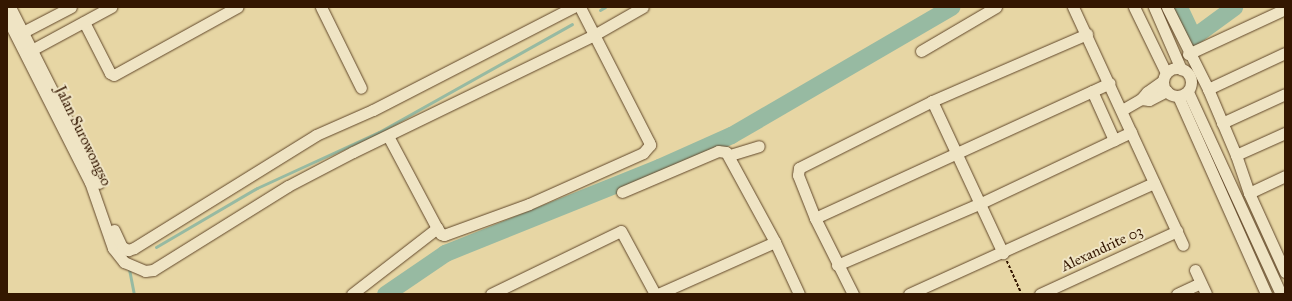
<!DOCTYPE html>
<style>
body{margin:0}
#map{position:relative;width:1292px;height:301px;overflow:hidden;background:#e7d6a4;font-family:"IM FELL Great Primer",serif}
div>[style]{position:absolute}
.stream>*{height:3px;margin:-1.5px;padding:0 1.5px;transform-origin:1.5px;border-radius:1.5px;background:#97baa2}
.river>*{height:17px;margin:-8.5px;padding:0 8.5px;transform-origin:8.5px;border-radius:8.5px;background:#97baa2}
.path>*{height:1.5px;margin-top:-0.75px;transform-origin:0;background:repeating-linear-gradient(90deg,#341701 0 3px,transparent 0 5px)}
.roads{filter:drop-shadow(0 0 1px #61472a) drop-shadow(0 0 1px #61472a)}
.minor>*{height:11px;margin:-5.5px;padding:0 5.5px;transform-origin:5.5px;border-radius:5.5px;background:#efe4c4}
.minor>.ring{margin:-5.5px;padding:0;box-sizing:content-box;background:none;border:11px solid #efe4c4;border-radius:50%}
span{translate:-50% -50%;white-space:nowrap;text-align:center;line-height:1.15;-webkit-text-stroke:4px #efe4c4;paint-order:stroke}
.street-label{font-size:15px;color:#341701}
.frame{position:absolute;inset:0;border:8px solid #341701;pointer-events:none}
</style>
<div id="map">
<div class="stream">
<i style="left:600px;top:10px;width:6px;rotate:-31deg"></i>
<i style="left:156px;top:247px;width:117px;rotate:-30.3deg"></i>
<i style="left:257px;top:188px;width:134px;rotate:-24.7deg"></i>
<i style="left:379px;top:132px;width:221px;rotate:-29.2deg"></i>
<i style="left:129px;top:269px;width:25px;rotate:79deg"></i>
</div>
<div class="river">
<i style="left:1179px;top:7px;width:33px;rotate:65deg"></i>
<i style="left:1193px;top:37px;width:51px;rotate:-36.2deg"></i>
<i style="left:385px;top:294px;width:73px;rotate:-34.3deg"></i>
<i style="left:445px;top:253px;width:231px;rotate:-21.9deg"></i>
<i style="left:659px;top:167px;width:79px;rotate:-24deg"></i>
<i style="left:731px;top:135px;width:255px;rotate:-30.2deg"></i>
</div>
<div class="path">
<i style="left:1007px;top:261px;width:36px;rotate:66deg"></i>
</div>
<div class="roads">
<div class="minor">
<i style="left:10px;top:7px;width:197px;rotate:63.2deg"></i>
<i style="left:321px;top:7px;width:90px;rotate:63.7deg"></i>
<i style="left:1073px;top:7px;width:262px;rotate:65.2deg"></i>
<i style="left:1134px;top:7px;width:73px;rotate:64.1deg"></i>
<i style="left:1154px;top:7px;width:68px;rotate:66.5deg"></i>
<i style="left:1167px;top:7px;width:92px;rotate:63.4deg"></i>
<i style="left:1208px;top:89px;width:72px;rotate:67deg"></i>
<i style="left:1236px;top:155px;width:40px;rotate:71.1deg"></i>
<i style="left:1249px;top:193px;width:40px;rotate:-25deg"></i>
<i style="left:7px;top:18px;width:184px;rotate:63.2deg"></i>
<i style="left:90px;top:182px;width:70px;rotate:70.8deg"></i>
<i style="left:113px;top:248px;width:18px;rotate:52deg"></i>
<i style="left:124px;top:262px;width:23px;rotate:23deg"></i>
<i style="left:145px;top:271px;width:8px;rotate:-7deg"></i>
<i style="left:153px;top:270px;width:159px;rotate:-31.9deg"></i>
<i style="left:288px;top:186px;width:73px;rotate:-27.6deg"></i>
<i style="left:353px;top:152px;width:268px;rotate:-25.9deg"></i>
<i style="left:594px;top:35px;width:56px;rotate:-29.7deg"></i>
<i style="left:84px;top:22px;width:57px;rotate:63deg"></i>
<i style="left:110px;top:73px;width:4px;rotate:27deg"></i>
<i style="left:114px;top:75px;width:141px;rotate:-28.9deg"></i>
<i style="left:23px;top:32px;width:54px;rotate:-27.5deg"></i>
<i style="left:921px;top:51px;width:87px;rotate:-30.4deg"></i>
<i style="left:26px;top:53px;width:97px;rotate:-28.4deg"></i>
<i style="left:1188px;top:54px;width:107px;rotate:-24.9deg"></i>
<i class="ring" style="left:1163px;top:68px;width:17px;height:17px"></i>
<i style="left:1208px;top:89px;width:85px;rotate:-25.1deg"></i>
<i style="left:1092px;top:91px;width:54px;rotate:65.8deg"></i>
<i style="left:1188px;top:92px;width:222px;rotate:65.3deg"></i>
<i style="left:1178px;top:96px;width:217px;rotate:66deg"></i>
<i style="left:1141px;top:99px;width:8px;rotate:7deg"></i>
<i style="left:1149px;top:100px;width:20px;rotate:-27deg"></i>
<i style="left:932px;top:101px;width:168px;rotate:65deg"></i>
<i style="left:1122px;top:110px;width:22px;rotate:-30deg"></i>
<i style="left:1141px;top:99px;width:9px;rotate:-49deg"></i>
<i style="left:1147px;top:92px;width:19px;rotate:-35deg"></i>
<i style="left:1222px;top:123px;width:69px;rotate:-24.7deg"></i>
<i style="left:388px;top:136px;width:104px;rotate:62deg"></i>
<i style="left:437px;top:228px;width:7px;rotate:56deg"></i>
<i style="left:441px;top:234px;width:3px;rotate:18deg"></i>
<i style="left:444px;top:235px;width:90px;rotate:-20deg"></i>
<i style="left:529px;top:204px;width:125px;rotate:-24.1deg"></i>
<i style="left:643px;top:153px;width:11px;rotate:-49deg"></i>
<i style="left:650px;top:145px;width:3px;rotate:-108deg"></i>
<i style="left:649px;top:142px;width:152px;rotate:-117.1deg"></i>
<i style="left:730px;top:155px;width:30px;rotate:-17deg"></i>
<i style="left:1236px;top:155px;width:54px;rotate:-24.2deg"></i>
<i style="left:622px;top:192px;width:104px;rotate:-23.1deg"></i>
<i style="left:718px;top:151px;width:8px;rotate:7deg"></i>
<i style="left:726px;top:152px;width:102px;rotate:61.4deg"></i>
<i style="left:775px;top:242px;width:57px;rotate:65.2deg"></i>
<i style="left:1249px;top:193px;width:87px;rotate:65.5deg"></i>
<i style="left:815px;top:218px;width:324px;rotate:-24.6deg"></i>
<i style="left:114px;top:230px;width:19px;rotate:65deg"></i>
<i style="left:122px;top:247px;width:7px;rotate:27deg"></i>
<i style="left:128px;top:250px;width:6px;rotate:-18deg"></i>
<i style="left:134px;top:248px;width:214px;rotate:-31.8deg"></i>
<i style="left:316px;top:135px;width:62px;rotate:-23.7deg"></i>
<i style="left:373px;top:110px;width:225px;rotate:-27.2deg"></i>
<i style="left:837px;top:265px;width:157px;rotate:-23.3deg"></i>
<i style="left:981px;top:203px;width:166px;rotate:-25.3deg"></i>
<i style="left:1195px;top:270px;width:26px;rotate:65deg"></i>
<i style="left:352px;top:294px;width:108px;rotate:-37.8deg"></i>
<i style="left:491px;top:294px;width:144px;rotate:-25.9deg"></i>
<i style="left:621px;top:231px;width:72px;rotate:61.6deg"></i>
<i style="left:658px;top:294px;width:128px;rotate:-24deg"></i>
<i style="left:853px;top:294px;width:85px;rotate:-116.6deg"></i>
<i style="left:815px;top:218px;width:46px;rotate:-111.6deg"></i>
<i style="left:798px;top:175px;width:7px;rotate:-82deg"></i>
<i style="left:799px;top:168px;width:149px;rotate:-26.7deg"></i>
<i style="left:932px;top:101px;width:169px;rotate:-23.4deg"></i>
<i style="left:909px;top:294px;width:269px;rotate:-24.4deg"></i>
<i style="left:1040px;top:294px;width:151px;rotate:-24.7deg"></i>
<i style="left:1177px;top:294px;width:26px;rotate:-25deg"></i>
</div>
</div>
<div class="street-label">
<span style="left:83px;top:136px;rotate:64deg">Jalan Surowongso</span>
<span style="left:1102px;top:249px;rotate:-25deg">Alexandrite 03</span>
</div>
<div class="frame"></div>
</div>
